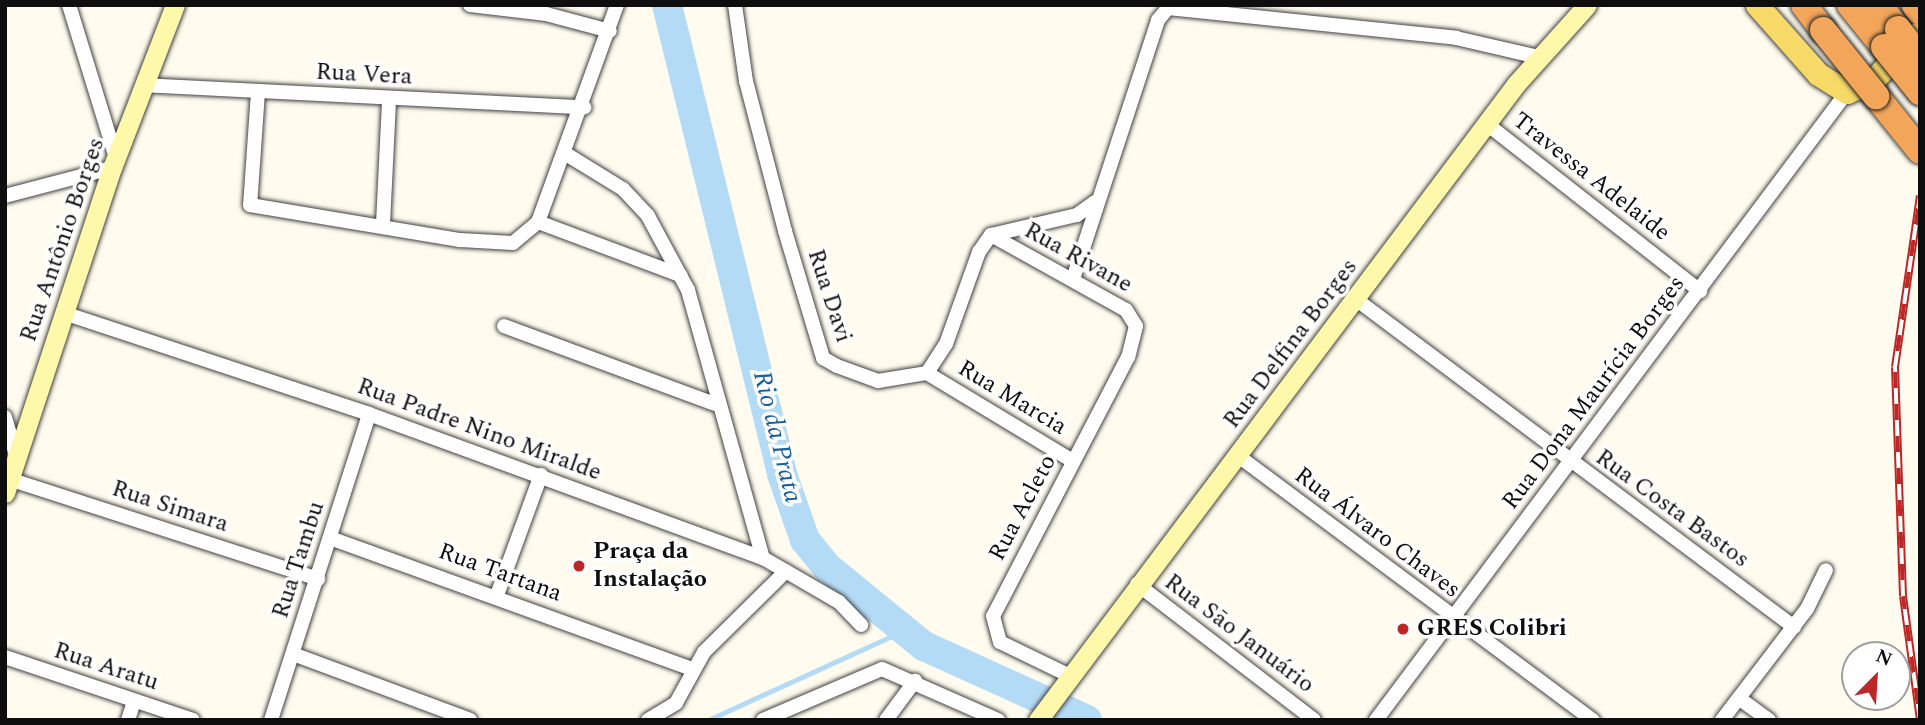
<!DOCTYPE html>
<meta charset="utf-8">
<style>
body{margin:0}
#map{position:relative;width:1925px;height:725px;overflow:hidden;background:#fffcef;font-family:Spectral,serif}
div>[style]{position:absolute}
.stream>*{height:5px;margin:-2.5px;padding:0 2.5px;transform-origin:2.5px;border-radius:2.5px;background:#b4dbf6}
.river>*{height:30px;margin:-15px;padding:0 15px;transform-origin:15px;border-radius:15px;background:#b4dbf6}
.roads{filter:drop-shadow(0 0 2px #414141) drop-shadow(0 0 2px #414141)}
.street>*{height:14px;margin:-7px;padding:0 7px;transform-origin:7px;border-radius:7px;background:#fff}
.secondary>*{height:19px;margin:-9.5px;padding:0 9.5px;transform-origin:9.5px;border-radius:9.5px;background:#fef8ab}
.primary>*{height:23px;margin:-11.5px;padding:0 11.5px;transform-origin:11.5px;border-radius:11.5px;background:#f7d967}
.highway>*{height:26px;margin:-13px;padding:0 13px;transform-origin:13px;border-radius:13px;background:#f3a559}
.rail>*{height:8px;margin-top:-4px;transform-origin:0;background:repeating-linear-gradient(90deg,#fff 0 16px,#bd2728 0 32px);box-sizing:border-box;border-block:2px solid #bd2728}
.bridges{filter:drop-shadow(0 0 2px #1f1f1f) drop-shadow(0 0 2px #1f1f1f)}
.highway-bridge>*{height:26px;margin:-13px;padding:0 13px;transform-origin:13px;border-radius:13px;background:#f3a559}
.dots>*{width:19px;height:19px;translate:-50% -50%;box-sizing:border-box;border:4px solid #fff;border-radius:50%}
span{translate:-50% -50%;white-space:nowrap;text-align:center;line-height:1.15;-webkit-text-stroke:7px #fff;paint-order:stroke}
.street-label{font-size:24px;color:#0e0e0e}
.poi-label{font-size:24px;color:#0e0e0e;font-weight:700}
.left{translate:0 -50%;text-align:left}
.water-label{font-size:26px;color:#185f9f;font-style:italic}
.frame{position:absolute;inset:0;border:7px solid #0e0e0e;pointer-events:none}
.north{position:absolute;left:1841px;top:641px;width:70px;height:70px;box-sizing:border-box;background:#fff;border:2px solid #9f9f9f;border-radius:50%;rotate:24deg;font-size:19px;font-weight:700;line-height:28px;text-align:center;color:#0e0e0e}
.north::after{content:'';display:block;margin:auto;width:24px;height:32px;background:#bd2728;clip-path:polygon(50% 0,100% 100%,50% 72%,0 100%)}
</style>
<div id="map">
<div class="stream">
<i style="left:708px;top:720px;width:217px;rotate:-24.6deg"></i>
</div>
<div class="river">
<i style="left:667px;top:5px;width:483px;rotate:76.2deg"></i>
<i style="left:782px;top:474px;width:70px;rotate:70.8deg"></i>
<i style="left:805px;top:540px;width:35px;rotate:51deg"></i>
<i style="left:827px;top:567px;width:125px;rotate:39.2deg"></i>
<i style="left:924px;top:646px;width:179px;rotate:24.4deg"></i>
</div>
<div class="roads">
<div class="street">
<i style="left:69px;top:5px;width:160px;rotate:72.9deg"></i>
<i style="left:470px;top:5px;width:77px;rotate:6.8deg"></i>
<i style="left:546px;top:14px;width:66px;rotate:14.9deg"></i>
<i style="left:735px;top:5px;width:77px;rotate:81.8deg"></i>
<i style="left:746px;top:81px;width:155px;rotate:75.4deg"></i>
<i style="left:785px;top:231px;width:133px;rotate:73.3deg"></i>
<i style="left:823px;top:358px;width:16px;rotate:30deg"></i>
<i style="left:837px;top:366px;width:44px;rotate:20.1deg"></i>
<i style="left:878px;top:381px;width:50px;rotate:-9.3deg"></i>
<i style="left:927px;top:373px;width:35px;rotate:-57deg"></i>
<i style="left:946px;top:344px;width:98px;rotate:-70.3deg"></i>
<i style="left:979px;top:252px;width:21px;rotate:-55deg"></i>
<i style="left:991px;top:235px;width:88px;rotate:-13.1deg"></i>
<i style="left:1077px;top:215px;width:22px;rotate:-36deg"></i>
<i style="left:143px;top:85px;width:442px;rotate:2.9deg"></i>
<i style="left:258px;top:92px;width:113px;rotate:94deg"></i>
<i style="left:250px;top:205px;width:213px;rotate:9.5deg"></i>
<i style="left:460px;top:240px;width:53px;rotate:3.2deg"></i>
<i style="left:513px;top:243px;width:33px;rotate:-40deg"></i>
<i style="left:538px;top:222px;width:231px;rotate:-70deg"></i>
<i style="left:1487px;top:124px;width:271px;rotate:38.1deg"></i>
<i style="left:566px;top:154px;width:67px;rotate:31.6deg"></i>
<i style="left:623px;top:189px;width:37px;rotate:47deg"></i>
<i style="left:648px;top:216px;width:84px;rotate:61.6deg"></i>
<i style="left:688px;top:290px;width:278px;rotate:74.4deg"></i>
<i style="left:5px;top:196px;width:111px;rotate:-14.7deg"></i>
<i style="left:538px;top:222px;width:152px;rotate:20.5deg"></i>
<i style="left:383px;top:224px;width:124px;rotate:-87.2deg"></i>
<i style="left:991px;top:235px;width:154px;rotate:29.1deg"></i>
<i style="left:1126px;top:310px;width:19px;rotate:58deg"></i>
<i style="left:1136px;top:326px;width:32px;rotate:104deg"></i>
<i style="left:1128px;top:357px;width:292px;rotate:117.5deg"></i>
<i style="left:993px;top:616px;width:27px;rotate:75deg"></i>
<i style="left:1000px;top:642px;width:78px;rotate:25.9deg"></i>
<i style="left:1073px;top:279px;width:273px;rotate:-71.8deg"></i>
<i style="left:1158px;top:20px;width:16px;rotate:-50deg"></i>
<i style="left:1168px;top:8px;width:290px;rotate:5.9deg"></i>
<i style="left:1456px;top:38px;width:84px;rotate:13deg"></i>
<i style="left:1357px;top:300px;width:546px;rotate:36.81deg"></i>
<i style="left:64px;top:313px;width:321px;rotate:18.3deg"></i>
<i style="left:369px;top:414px;width:419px;rotate:20.1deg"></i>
<i style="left:763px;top:558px;width:88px;rotate:30.1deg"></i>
<i style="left:839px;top:602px;width:32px;rotate:46deg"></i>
<i style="left:504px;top:326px;width:225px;rotate:20.3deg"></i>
<i style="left:927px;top:373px;width:170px;rotate:31.1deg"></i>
<i style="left:5px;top:417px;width:40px;rotate:74deg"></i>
<i style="left:1237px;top:455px;width:444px;rotate:36.7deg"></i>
<i style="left:9px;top:479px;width:325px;rotate:17.9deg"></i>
<i style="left:330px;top:538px;width:385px;rotate:19.9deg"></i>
<i style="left:1137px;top:584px;width:223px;rotate:37.5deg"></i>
<i style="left:497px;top:595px;width:128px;rotate:-69.9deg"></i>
<i style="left:293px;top:654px;width:189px;rotate:20.4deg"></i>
<i style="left:5px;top:657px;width:198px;rotate:18.5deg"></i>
<i style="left:1740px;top:699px;width:36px;rotate:36deg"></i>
<i style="left:128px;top:720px;width:20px;rotate:-72deg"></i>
<i style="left:271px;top:720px;width:321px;rotate:-72.2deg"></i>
<i style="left:648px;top:720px;width:33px;rotate:-31deg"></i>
<i style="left:676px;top:703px;width:58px;rotate:-61.2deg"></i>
<i style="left:704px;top:652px;width:115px;rotate:-44.6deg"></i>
<i style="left:763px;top:720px;width:129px;rotate:-23.2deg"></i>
<i style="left:882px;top:669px;width:127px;rotate:23.7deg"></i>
<i style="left:886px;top:720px;width:49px;rotate:-53.4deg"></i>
<i style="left:1376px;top:720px;width:785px;rotate:-53.13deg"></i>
<i style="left:1722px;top:720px;width:140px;rotate:-52.6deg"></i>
<i style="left:1807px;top:609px;width:43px;rotate:-64deg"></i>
</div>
<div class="secondary">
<i style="left:5px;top:493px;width:342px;rotate:-71.8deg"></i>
<i style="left:112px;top:168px;width:175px;rotate:-68.9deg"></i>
<i style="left:1038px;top:720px;width:796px;rotate:-53.07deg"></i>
<i style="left:1516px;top:84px;width:106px;rotate:-48.1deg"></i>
</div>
<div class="primary">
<i style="left:1757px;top:5px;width:92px;rotate:48.5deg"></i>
<i style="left:1818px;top:74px;width:34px;rotate:32deg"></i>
<i style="left:1847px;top:92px;width:29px;rotate:-25deg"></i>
<i style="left:1873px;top:80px;width:67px;rotate:-45.6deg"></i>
</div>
<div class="highway">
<i style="left:1804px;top:5px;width:31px;rotate:53deg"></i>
<i style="left:1850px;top:5px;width:54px;rotate:51deg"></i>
<i style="left:1879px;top:5px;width:31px;rotate:52deg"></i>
<i style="left:1915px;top:5px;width:9px;rotate:54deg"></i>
<i style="left:1876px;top:96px;width:70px;rotate:51.3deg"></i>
</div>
</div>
<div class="rail">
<i style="left:1920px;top:720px;width:125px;rotate:-97.8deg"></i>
<i style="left:1903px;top:596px;width:229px;rotate:-92deg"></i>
<i style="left:1895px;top:367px;width:173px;rotate:-81.7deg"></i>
</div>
<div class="bridges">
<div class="highway-bridge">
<i style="left:1898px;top:29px;width:36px;rotate:52deg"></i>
<i style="left:1823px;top:30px;width:85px;rotate:51.2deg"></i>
<i style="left:1884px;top:47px;width:58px;rotate:51.3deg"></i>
</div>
</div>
<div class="dots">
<i style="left:579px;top:566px;background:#bd2728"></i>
<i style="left:1403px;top:629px;background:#bd2728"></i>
</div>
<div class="street-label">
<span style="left:364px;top:75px;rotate:3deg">Rua Vera</span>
<span style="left:1591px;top:177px;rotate:38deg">Travessa Adelaide</span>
<span style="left:63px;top:240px;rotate:-71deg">Rua Antônio Borges</span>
<span style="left:1078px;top:258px;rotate:29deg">Rua Rivane</span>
<span style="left:829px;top:296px;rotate:72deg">Rua Davi</span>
<span style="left:1291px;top:344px;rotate:-53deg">Rua Delfina Borges</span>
<span style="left:1594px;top:393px;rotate:-53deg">Rua Dona Maurícia Borges</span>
<span style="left:1012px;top:398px;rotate:31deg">Rua Marcia</span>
<span style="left:479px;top:430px;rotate:20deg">Rua Padre Nino Miralde</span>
<span style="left:170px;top:507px;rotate:18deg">Rua Simara</span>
<span style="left:1023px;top:508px;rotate:-62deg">Rua Acleto</span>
<span style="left:1672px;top:509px;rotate:36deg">Rua Costa Bastos</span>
<span style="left:1377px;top:533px;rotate:37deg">Rua Álvaro Chaves</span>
<span style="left:299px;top:560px;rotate:-72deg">Rua Tambu</span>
<span style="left:500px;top:573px;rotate:20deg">Rua Tartana</span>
<span style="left:1239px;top:634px;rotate:37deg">Rua Sāo Januário</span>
<span style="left:106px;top:667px;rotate:18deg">Rua Aratu</span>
</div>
<div class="poi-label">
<span class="left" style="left:593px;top:566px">Praça da<br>Instalação</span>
<span class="left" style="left:1417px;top:629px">GRES Colibri</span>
</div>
<div class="water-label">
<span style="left:777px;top:437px;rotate:76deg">Rio da Prata</span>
</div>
<div class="frame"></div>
<div class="north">N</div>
</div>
